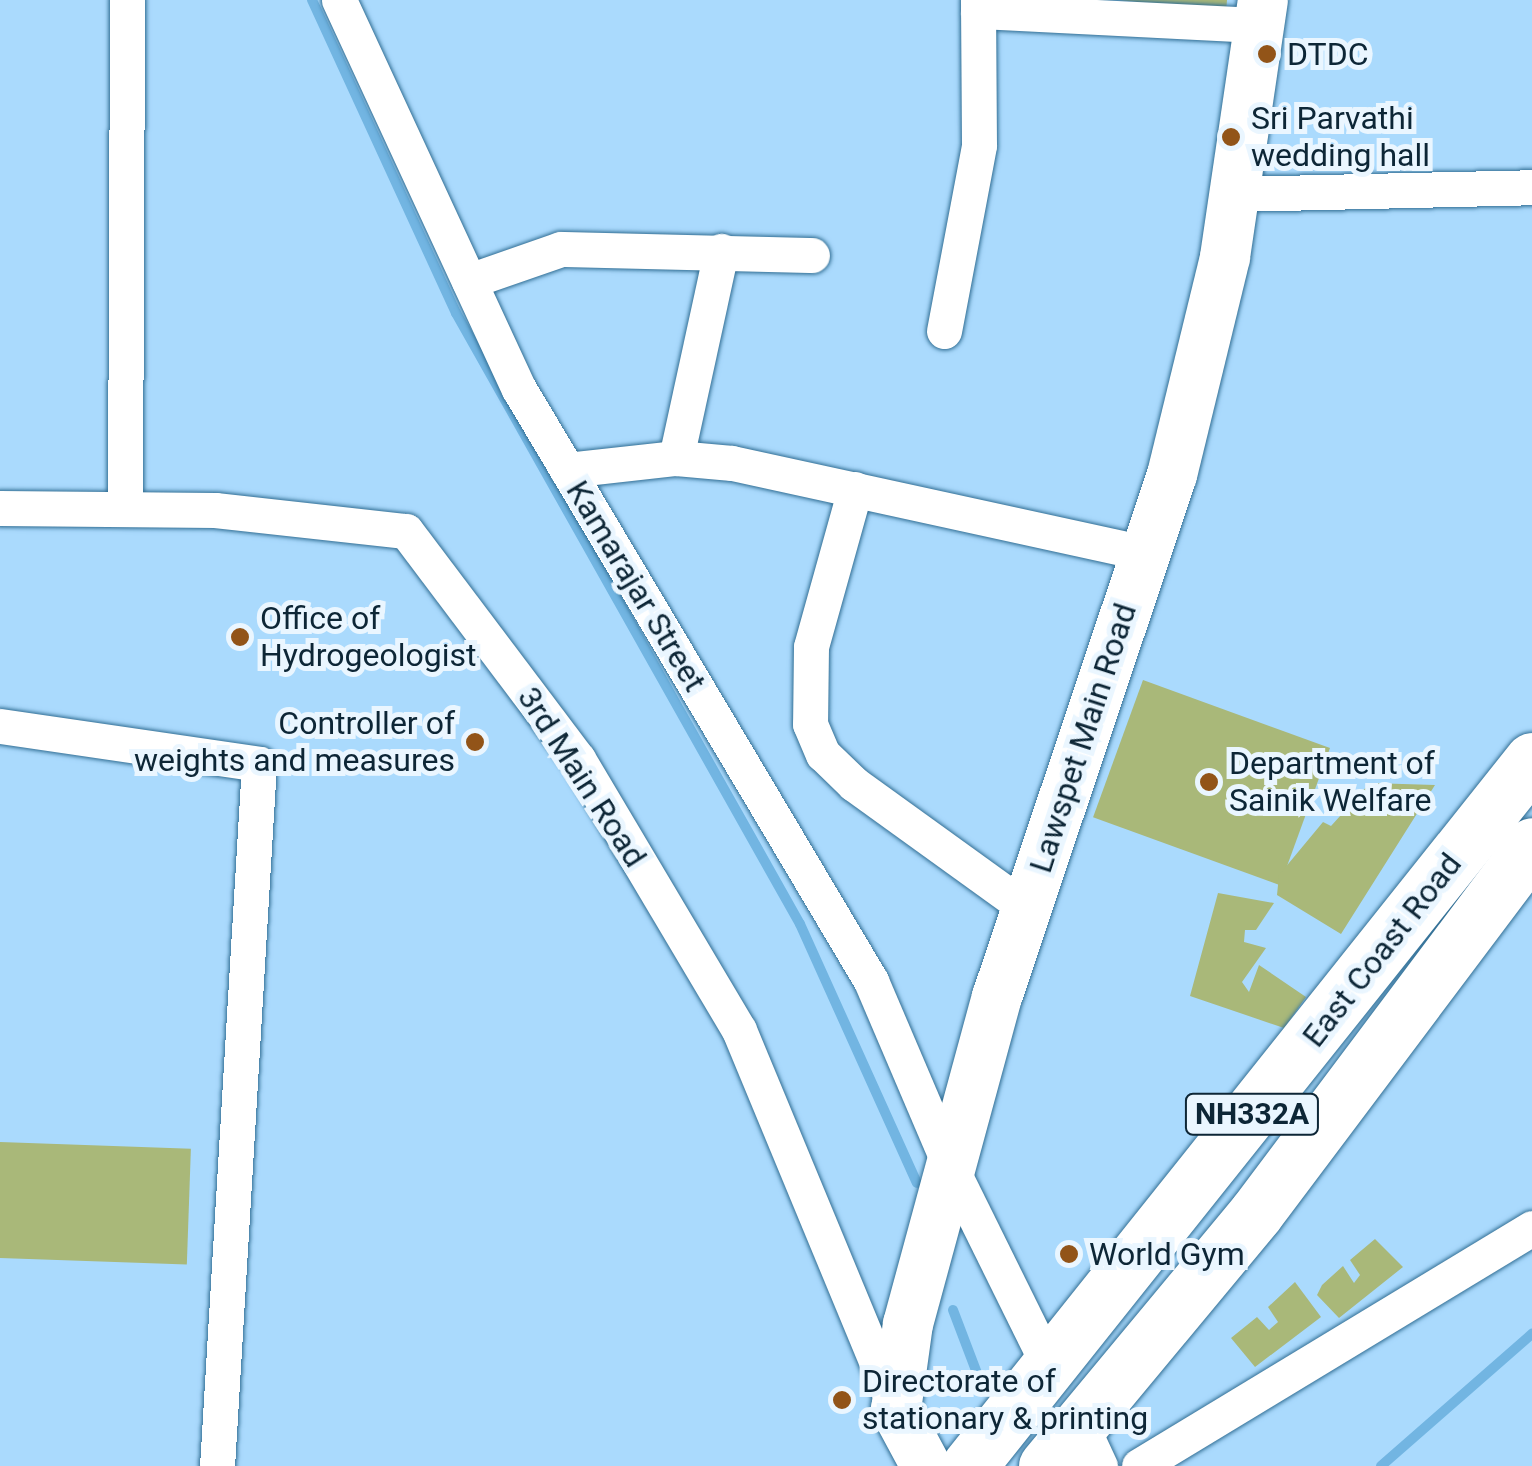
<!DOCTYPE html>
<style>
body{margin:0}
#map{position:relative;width:1532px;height:1466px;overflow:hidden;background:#aadafd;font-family:Roboto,sans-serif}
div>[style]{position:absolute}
.stream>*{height:10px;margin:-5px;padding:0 5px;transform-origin:5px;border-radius:5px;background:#72b5e2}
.building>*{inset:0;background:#a9b879;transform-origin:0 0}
.roads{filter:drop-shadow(0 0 2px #316e94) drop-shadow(0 0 2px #316e94)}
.street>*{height:35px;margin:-17.5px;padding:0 17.5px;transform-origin:17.5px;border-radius:17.5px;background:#fff}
.secondary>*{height:50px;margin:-25px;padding:0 25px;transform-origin:25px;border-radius:25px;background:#fff}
.highway>*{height:55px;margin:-27.5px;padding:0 27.5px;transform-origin:27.5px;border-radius:27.5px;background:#fff}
.dots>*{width:28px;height:28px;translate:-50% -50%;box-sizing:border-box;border:5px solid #eaf6ff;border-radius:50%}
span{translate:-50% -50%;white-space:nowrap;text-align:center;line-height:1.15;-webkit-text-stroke:10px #eaf6ff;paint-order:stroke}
.shield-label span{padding:2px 8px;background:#eaf6ff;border:2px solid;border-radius:8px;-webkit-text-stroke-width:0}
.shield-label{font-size:30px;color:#0d2636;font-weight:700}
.poi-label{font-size:32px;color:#0d2636}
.left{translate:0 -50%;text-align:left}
.right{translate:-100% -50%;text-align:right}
.street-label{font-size:32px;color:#0d2636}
</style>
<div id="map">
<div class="stream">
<i style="left:312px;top:0;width:345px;rotate:65.3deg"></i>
<i style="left:456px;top:313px;width:701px;rotate:60.62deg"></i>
<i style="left:800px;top:924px;width:284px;rotate:65.7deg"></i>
<i style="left:953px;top:1310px;width:76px;rotate:69.2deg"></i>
<i style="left:1381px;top:1466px;width:201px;rotate:-41.2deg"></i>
</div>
<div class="building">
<i style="clip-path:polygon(1119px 0,1227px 0,1226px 12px)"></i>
<i style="left:1143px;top:680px;width:199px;height:146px;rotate:20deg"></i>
<i style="clip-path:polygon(1370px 783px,1435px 785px,1341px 934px,1277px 895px,1279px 875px,1323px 822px,1331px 826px)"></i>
<i style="clip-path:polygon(1218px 893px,1274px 903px,1256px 930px,1245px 930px,1244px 942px,1266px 948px,1242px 982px,1249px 992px,1259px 965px,1306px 997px,1284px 1028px,1190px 996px)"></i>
<i style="left:0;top:1142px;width:191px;height:116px;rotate:2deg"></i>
<i style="clip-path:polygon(1375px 1239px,1403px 1267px,1339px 1318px,1317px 1295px,1322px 1285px,1343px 1266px,1354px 1283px,1360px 1275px,1350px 1260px)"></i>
<i style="clip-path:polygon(1295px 1282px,1321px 1317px,1255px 1367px,1231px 1338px,1257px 1317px,1269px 1330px,1278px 1322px,1268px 1307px)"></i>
</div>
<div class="roads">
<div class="street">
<i style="left:339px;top:0;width:429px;rotate:65.2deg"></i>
<i style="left:519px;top:389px;width:689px;rotate:59.26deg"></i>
<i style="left:871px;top:981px;width:199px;rotate:66.9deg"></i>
<i style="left:949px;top:1164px;width:230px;rotate:63.7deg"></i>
<i style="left:978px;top:11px;width:281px;rotate:2.9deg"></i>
<i style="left:1234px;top:194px;width:298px;rotate:-1.3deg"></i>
<i style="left:469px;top:281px;width:97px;rotate:-19.2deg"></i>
<i style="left:561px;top:249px;width:251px;rotate:1.4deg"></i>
<i style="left:944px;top:331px;width:189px;rotate:-79.3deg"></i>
<i style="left:979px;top:145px;width:145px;rotate:-90.4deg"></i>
<i style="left:676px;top:458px;width:212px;rotate:-77.7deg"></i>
<i style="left:567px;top:470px;width:110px;rotate:-6.3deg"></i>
<i style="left:676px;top:458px;width:56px;rotate:5.1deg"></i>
<i style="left:732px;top:463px;width:423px;rotate:12.3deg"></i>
<i style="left:855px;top:489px;width:164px;rotate:105.6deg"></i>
<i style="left:811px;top:647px;width:77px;rotate:90.7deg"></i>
<i style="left:810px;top:724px;width:33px;rotate:67deg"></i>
<i style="left:823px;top:754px;width:43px;rotate:44.1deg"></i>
<i style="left:854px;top:784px;width:212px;rotate:35.8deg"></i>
<i style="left:0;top:508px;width:215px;rotate:0.5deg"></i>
<i style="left:215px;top:510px;width:192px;rotate:6.3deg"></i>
<i style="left:406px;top:531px;width:286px;rotate:53deg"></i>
<i style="left:578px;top:759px;width:315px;rotate:59.3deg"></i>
<i style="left:739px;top:1030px;width:410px;rotate:67.5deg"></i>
<i style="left:125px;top:509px;width:509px;rotate:-89.77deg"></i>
<i style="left:0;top:726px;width:262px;rotate:8.3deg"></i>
<i style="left:259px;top:764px;width:703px;rotate:93.42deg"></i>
<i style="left:1081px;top:1425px;width:45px;rotate:65.1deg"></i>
<i style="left:1139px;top:1466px;width:459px;rotate:-31.2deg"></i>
</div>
<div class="secondary">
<i style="left:926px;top:1466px;width:64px;rotate:-118.2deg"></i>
<i style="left:896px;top:1410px;width:87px;rotate:-82.1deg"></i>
<i style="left:908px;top:1324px;width:339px;rotate:-74.8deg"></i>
<i style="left:997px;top:997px;width:551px;rotate:-71.47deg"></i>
<i style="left:1172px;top:475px;width:224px;rotate:-76.3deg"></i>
<i style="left:1225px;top:257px;width:260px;rotate:-81.6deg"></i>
</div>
<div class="highway">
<i style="left:969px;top:1466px;width:903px;rotate:-51.43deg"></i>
<i style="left:1046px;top:1466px;width:329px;rotate:-50.3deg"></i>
<i style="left:1256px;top:1213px;width:460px;rotate:-53.1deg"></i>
</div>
</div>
<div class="dots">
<i style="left:1267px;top:54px;background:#925418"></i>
<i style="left:1231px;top:137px;background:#925418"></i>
<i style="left:240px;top:637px;background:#925418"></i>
<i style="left:475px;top:742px;background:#925418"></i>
<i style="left:1209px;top:782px;background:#925418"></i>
<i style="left:1069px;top:1254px;background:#925418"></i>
<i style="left:842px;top:1400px;background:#925418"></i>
</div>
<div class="shield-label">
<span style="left:1252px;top:1114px">NH332A</span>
</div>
<div class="poi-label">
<span class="left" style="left:1287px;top:54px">DTDC</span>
<span class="left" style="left:1251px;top:137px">Sri Parvathi<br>wedding hall</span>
<span class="left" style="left:260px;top:637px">Office of<br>Hydrogeologist</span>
<span class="right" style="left:455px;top:742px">Controller of<br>weights and measures</span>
<span class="left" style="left:1229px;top:782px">Department of<br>Sainik Welfare</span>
<span class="left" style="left:1089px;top:1254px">World Gym</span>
<span class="left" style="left:862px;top:1400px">Directorate of<br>stationary &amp; printing</span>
</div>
<div class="street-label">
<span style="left:636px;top:586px;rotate:59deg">Kamarajar Street</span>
<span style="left:1083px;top:738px;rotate:-72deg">Lawspet Main Road</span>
<span style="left:582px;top:777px;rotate:57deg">3rd Main Road</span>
<span style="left:1382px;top:950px;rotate:-52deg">East Coast Road</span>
</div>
</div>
